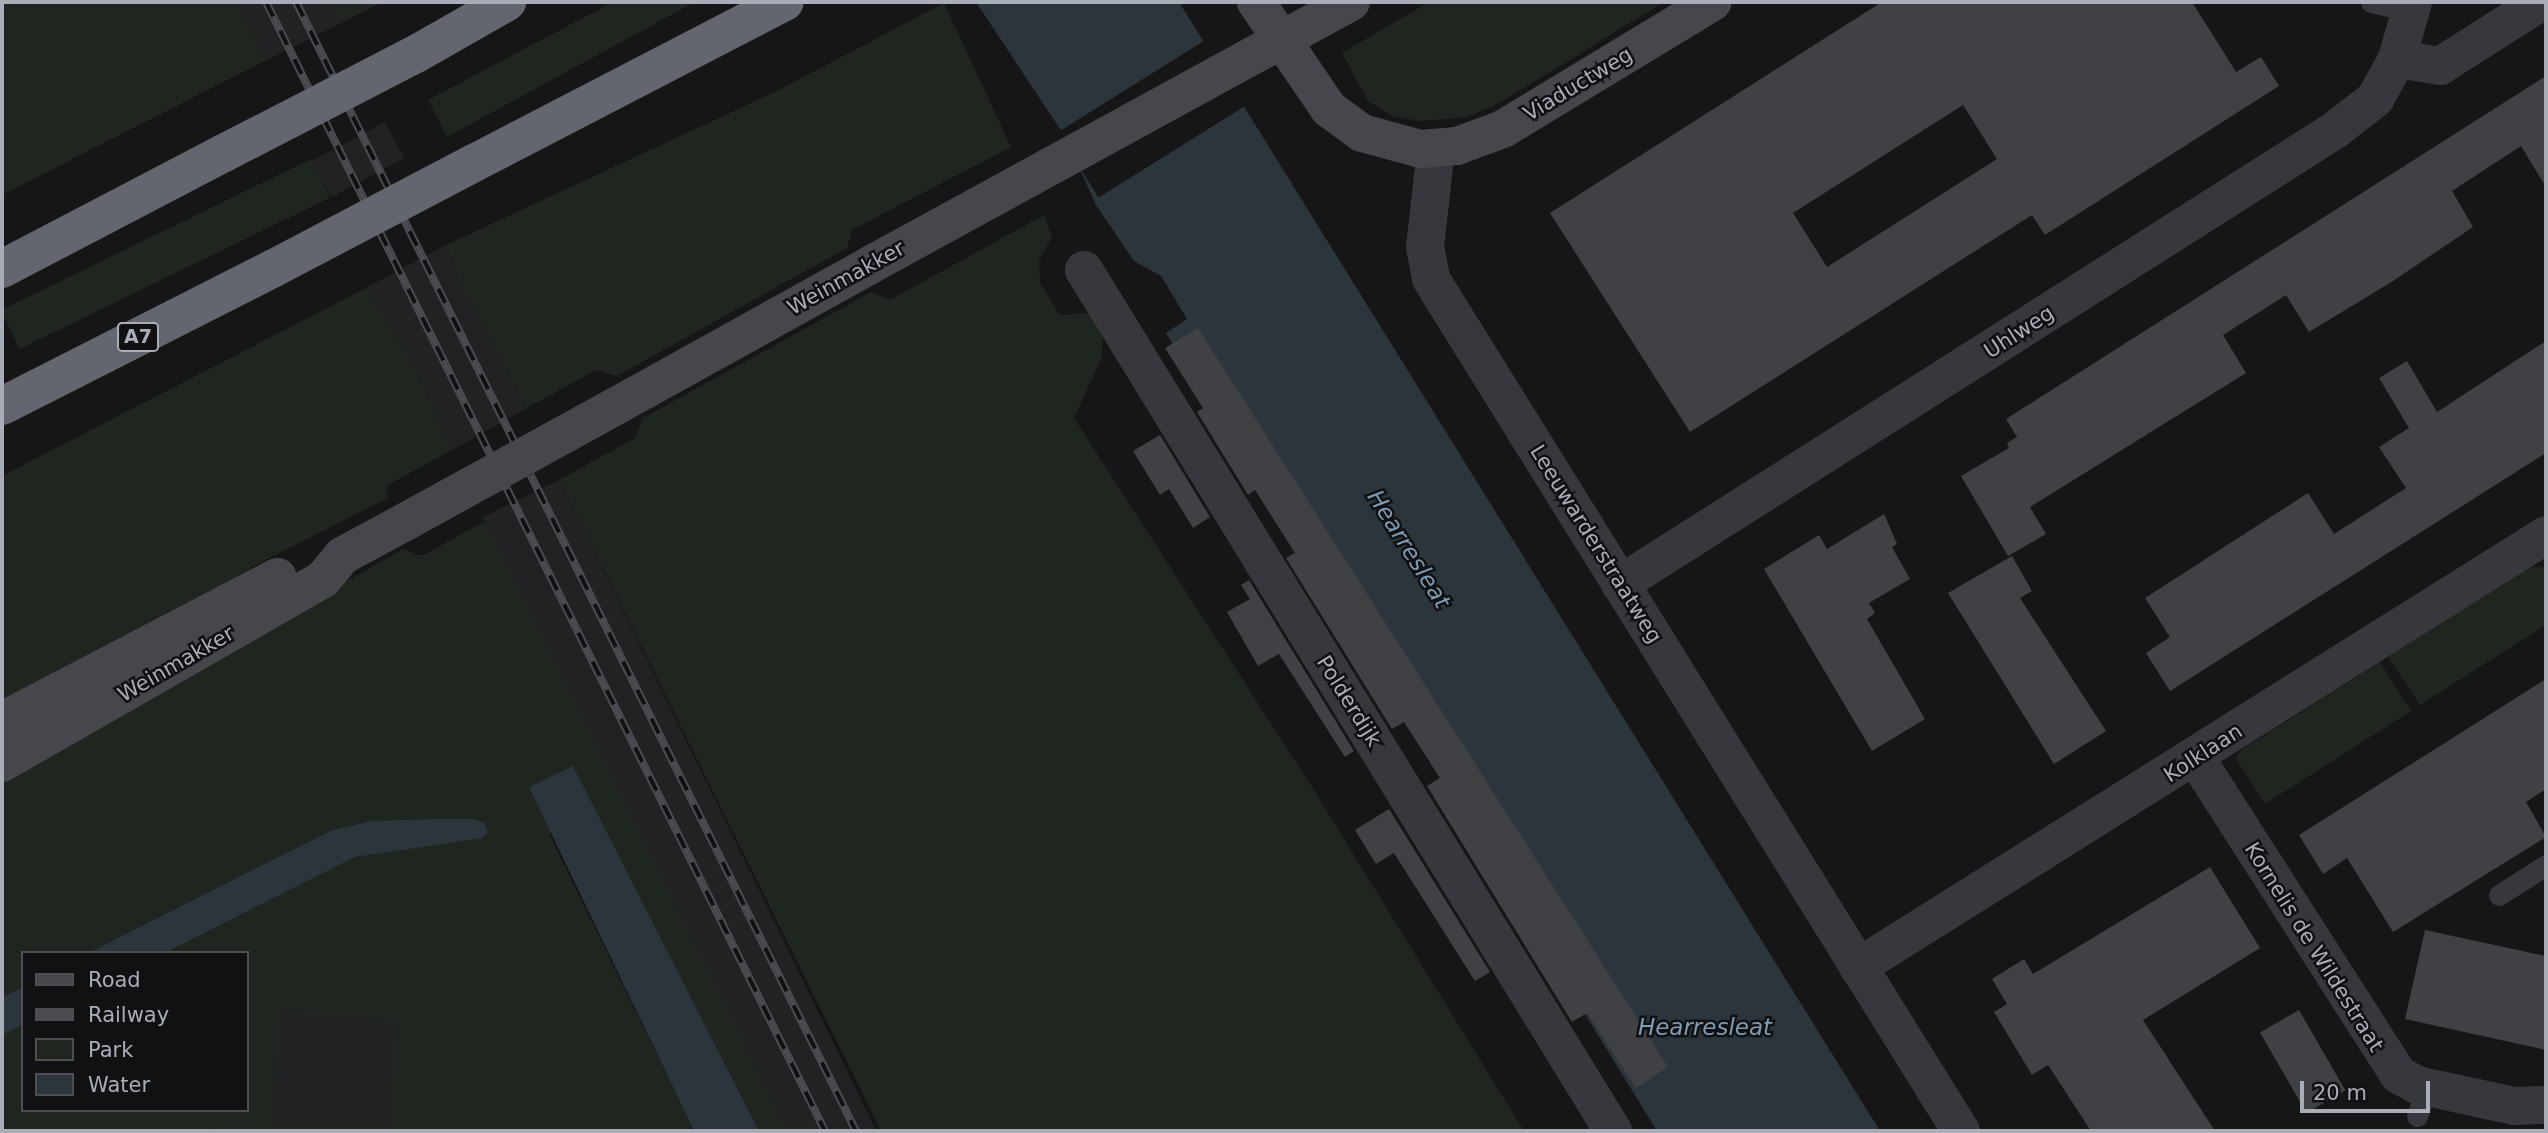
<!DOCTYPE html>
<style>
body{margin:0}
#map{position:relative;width:2548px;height:1133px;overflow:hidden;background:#161618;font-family:"DejaVu Sans",sans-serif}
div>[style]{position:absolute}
.built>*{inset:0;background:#222225;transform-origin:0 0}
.green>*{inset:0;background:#1e261f;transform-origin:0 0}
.water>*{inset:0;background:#2c353c}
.pier>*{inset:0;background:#161618;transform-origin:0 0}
.building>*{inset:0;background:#404145;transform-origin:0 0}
.lane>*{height:21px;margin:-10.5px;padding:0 10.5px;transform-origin:10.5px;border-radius:10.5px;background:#37383d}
.street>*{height:38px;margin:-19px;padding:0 19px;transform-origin:19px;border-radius:19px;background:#37383d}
.secondary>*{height:38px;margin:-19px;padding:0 19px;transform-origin:19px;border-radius:19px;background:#45474d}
.highway>*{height:38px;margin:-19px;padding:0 19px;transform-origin:19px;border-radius:19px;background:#63666e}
.rail>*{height:8px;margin-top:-4px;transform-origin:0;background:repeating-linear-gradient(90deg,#111113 0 16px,#4a4c52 0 32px);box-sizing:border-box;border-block:2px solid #4a4c52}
.secondary-bridge>*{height:38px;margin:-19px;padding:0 19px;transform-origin:19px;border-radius:19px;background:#45474d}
.highway-bridge>*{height:38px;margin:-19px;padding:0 19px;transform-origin:19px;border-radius:19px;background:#63666e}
span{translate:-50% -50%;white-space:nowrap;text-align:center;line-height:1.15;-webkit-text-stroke:5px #111113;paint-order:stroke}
.shield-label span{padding:2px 5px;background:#111113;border:2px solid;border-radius:5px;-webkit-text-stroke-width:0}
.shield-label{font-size:19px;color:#a8adb8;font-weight:700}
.street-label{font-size:21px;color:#a8adb8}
.water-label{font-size:23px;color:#7f9bb3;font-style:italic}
.frame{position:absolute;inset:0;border:4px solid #a8adb8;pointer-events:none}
.legend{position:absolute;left:21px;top:951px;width:228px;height:161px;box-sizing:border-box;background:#111113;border:2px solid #4d4f55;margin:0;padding:9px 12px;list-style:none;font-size:21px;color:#a8adb8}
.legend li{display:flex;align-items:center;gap:14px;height:35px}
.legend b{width:35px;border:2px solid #4d4f55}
.scale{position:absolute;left:2300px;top:1081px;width:130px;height:32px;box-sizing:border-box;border:4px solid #a8adb8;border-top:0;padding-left:9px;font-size:21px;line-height:24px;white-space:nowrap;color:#a8adb8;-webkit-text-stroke:5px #111113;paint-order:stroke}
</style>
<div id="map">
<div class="built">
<i style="clip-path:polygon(236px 2px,330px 2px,343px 22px,267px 60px)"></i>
<i style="left:385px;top:122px;width:41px;height:83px;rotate:62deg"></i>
<i style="clip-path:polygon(446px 245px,459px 281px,527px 408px,452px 450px,415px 368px,366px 288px)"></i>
<i style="left:559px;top:480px;width:726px;height:85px;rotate:64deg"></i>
<i style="clip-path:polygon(311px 913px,606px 1131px,2px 1131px,2px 1075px,23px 1110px,247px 1110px,247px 953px)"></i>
</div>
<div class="green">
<i style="clip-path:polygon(2px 2px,236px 2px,267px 60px,2px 195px)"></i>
<i style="clip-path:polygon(330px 2px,383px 2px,343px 22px)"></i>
<i style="clip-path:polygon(613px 2px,695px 2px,447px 137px,428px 100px)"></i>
<i style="clip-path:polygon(1429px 2px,1664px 2px,1501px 102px,1467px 117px,1420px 121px,1392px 116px,1368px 101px,1342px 53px)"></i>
<i style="clip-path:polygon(944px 3px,1011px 147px,852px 230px,847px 248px,617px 376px,596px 370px,527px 408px,459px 281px,446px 245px,775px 92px)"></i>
<i style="left:311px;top:159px;width:43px;height:345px;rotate:64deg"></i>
<i style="clip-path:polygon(1044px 215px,1052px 237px,1039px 260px,1040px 283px,1060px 315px,1089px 313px,1103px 332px,1102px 357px,1074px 418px,1312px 787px,1524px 1131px,881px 1131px,559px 480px,635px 438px,643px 418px,871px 292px,890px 300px)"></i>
<i style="clip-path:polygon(366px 288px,415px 368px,452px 450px,386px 486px,388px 498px,250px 568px,253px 577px,2px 709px,2px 476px)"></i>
<i style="clip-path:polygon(485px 521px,788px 1131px,759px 1131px,573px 767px,550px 836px,694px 1131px,388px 1131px,397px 1022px,281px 1011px,270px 1129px,239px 1125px,192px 1131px,2px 1131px,2px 1035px,23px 1025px,23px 1110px,247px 1110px,247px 953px,165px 953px,355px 857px,414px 847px,330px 831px,88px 953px,23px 953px,23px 987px,2px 997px,2px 780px,403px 549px,422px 556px)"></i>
<i style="clip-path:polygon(2529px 567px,2546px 567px,2546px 625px,2420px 705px,2388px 657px)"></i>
<i style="clip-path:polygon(2380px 662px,2411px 711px,2265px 804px,2236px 759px,2240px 751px)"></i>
</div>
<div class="water">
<i style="clip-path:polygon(976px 2px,1179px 2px,1880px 1131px,1657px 1131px,1166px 333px,1187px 319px,1161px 276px,1134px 261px,1096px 205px,1066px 138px)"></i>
<i style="clip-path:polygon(573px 766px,759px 1131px,694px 1131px,529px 787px)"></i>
<i style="clip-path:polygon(437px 819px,472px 819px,485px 823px,488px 832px,482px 838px,355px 857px,165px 953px,88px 953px,330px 831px,371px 821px)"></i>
<i style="clip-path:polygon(23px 987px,23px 1025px,2px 1035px,2px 997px)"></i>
</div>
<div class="pier">
<i style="left:1207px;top:39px;width:77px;height:176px;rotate:58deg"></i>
</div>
<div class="building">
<i style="clip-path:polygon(evenodd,1882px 2px,2192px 2px,2236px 72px,2261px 57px,2279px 86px,2045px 235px,2032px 215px,1690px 432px,1550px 213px,1882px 2px,1963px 105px,1997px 159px,1827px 267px,1793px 213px,1963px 105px)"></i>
<i style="clip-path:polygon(2546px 76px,2546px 187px,2521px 146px,2452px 191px,2473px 227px,2393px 281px,2309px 332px,2286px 295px,2223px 335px,2246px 373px,2030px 507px,2046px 534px,2008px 556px,1961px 476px,2009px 448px,2007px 443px,2017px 437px,2006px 419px)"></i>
<i style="clip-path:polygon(1198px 328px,1668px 1067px,1636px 1088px,1587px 1013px,1572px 1022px,1427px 786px,1440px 778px,1404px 722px,1392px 729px,1286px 558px,1295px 553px,1255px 490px,1248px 495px,1197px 412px,1203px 408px,1165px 348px)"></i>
<i style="clip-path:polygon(2546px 341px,2546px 453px,2170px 691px,2146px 653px,2170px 637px,2145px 598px,2308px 493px,2334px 534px,2406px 488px,2379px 447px,2409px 428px,2379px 378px,2407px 361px,2437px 412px)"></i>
<i style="clip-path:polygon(1160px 435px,1210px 517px,1193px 528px,1169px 489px,1160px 495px,1133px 451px)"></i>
<i style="clip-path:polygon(1884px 514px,1897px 544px,1892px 547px,1910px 579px,1869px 603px,1875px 613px,1867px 619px,1925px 719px,1872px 751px,1764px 569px,1819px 535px,1827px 549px)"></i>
<i style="clip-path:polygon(2012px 556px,2032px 591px,2020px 598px,2106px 731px,2054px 764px,1948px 593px)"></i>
<i style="clip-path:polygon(1249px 580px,1354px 751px,1345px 757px,1279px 654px,1258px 666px,1227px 612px,1250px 599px,1241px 585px)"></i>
<i style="clip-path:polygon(2546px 679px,2546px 789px,2526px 802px,2546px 837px,2393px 932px,2347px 858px,2323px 874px,2299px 835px)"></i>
<i style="clip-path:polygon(1389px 809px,1490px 972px,1475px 981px,1394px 853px,1376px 864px,1355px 830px)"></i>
<i style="clip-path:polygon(2210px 867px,2260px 948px,2143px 1020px,2215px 1131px,2091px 1131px,2048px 1065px,2032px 1075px,1994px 1012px,2007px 1004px,1992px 979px,2024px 959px,2033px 974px)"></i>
<i style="clip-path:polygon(2425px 930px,2546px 956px,2546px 1050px,2405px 1019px)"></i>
<i style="left:2299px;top:1010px;width:93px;height:45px;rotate:60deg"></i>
</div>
<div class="lane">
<i style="left:2371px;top:2px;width:40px;rotate:13deg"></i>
<i style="left:2499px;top:895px;width:56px;rotate:-32.6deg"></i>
<i style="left:2417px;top:1116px;width:31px;rotate:-71deg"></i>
</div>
<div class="street">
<i style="left:2397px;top:59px;width:59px;rotate:-74.3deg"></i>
<i style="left:1436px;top:149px;width:99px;rotate:96.4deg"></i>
<i style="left:1425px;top:247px;width:33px;rotate:79deg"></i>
<i style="left:1431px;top:279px;width:1003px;rotate:58.12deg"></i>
<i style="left:1084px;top:270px;width:1011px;rotate:58.43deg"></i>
<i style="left:1620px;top:584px;width:847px;rotate:-32.41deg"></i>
<i style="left:2335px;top:130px;width:51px;rotate:-37.8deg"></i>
<i style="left:2375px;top:99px;width:46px;rotate:-61.2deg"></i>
<i style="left:2397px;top:59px;width:44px;rotate:9.2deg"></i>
<i style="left:2440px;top:66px;width:120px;rotate:-32.4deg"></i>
<i style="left:2196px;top:758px;width:376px;rotate:57.4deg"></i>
<i style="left:2399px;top:1075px;width:21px;rotate:29deg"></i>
<i style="left:2417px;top:1085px;width:99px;rotate:12.2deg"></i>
<i style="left:2514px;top:1106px;width:32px;rotate:-2deg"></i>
<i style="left:1858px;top:967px;width:812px;rotate:-32.12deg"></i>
</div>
<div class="secondary">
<i style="left:1256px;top:2px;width:130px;rotate:55.7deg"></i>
<i style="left:1329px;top:109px;width:41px;rotate:36deg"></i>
<i style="left:1362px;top:133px;width:61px;rotate:15.2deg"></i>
<i style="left:1421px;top:149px;width:36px;rotate:-5deg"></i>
<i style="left:1457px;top:146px;width:49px;rotate:-20.3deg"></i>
<i style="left:1503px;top:129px;width:245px;rotate:-31.2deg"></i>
<i style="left:616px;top:406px;width:291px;rotate:-29deg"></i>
<i style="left:2px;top:721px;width:311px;rotate:-27.6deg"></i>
<i style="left:2px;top:763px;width:370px;rotate:-29.8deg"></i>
<i style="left:323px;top:579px;width:30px;rotate:-50deg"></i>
<i style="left:342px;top:556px;width:72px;rotate:-28.4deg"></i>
</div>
<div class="highway">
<i style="left:416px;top:54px;width:105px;rotate:-29.7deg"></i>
<i style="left:474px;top:163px;width:350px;rotate:-27.4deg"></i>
<i style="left:2px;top:269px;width:250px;rotate:-27.6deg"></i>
<i style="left:2px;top:406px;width:305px;rotate:-26.9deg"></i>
</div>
<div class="rail">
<i style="left:266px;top:2px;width:1260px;rotate:63.66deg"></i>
<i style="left:296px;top:2px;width:1260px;rotate:63.62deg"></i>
</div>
<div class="secondary-bridge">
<i style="left:870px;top:265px;width:548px;rotate:-28.67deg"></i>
<i style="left:405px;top:522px;width:241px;rotate:-28.8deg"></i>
</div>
<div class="highway-bridge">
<i style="left:224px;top:153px;width:216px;rotate:-27.3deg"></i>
<i style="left:274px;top:268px;width:226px;rotate:-27.7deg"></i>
</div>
<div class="shield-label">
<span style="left:138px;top:337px">A7</span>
</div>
<div class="street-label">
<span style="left:1578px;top:84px;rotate:-31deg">Viaductweg</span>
<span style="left:846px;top:278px;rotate:-29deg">Weinmakker</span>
<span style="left:2019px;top:332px;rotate:-33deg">Uhlweg</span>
<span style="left:1596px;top:544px;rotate:58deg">Leeuwarderstraatweg</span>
<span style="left:176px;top:664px;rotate:-30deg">Weinmakker</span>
<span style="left:1349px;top:701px;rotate:58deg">Polderdijk</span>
<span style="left:2203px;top:753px;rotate:-33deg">Kolklaan</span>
<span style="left:2314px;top:947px;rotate:58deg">Kornelis de Wildestraat</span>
</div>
<div class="water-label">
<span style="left:1409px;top:549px;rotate:58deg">Hearresleat</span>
<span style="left:1705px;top:1027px">Hearresleat</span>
</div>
<div class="frame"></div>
<ul class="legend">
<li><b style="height:9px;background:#45474d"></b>Road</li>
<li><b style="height:9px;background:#4a4c52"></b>Railway</li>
<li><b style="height:19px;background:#1e261f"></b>Park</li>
<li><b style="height:19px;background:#2c353c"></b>Water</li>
</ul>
<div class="scale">20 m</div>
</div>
